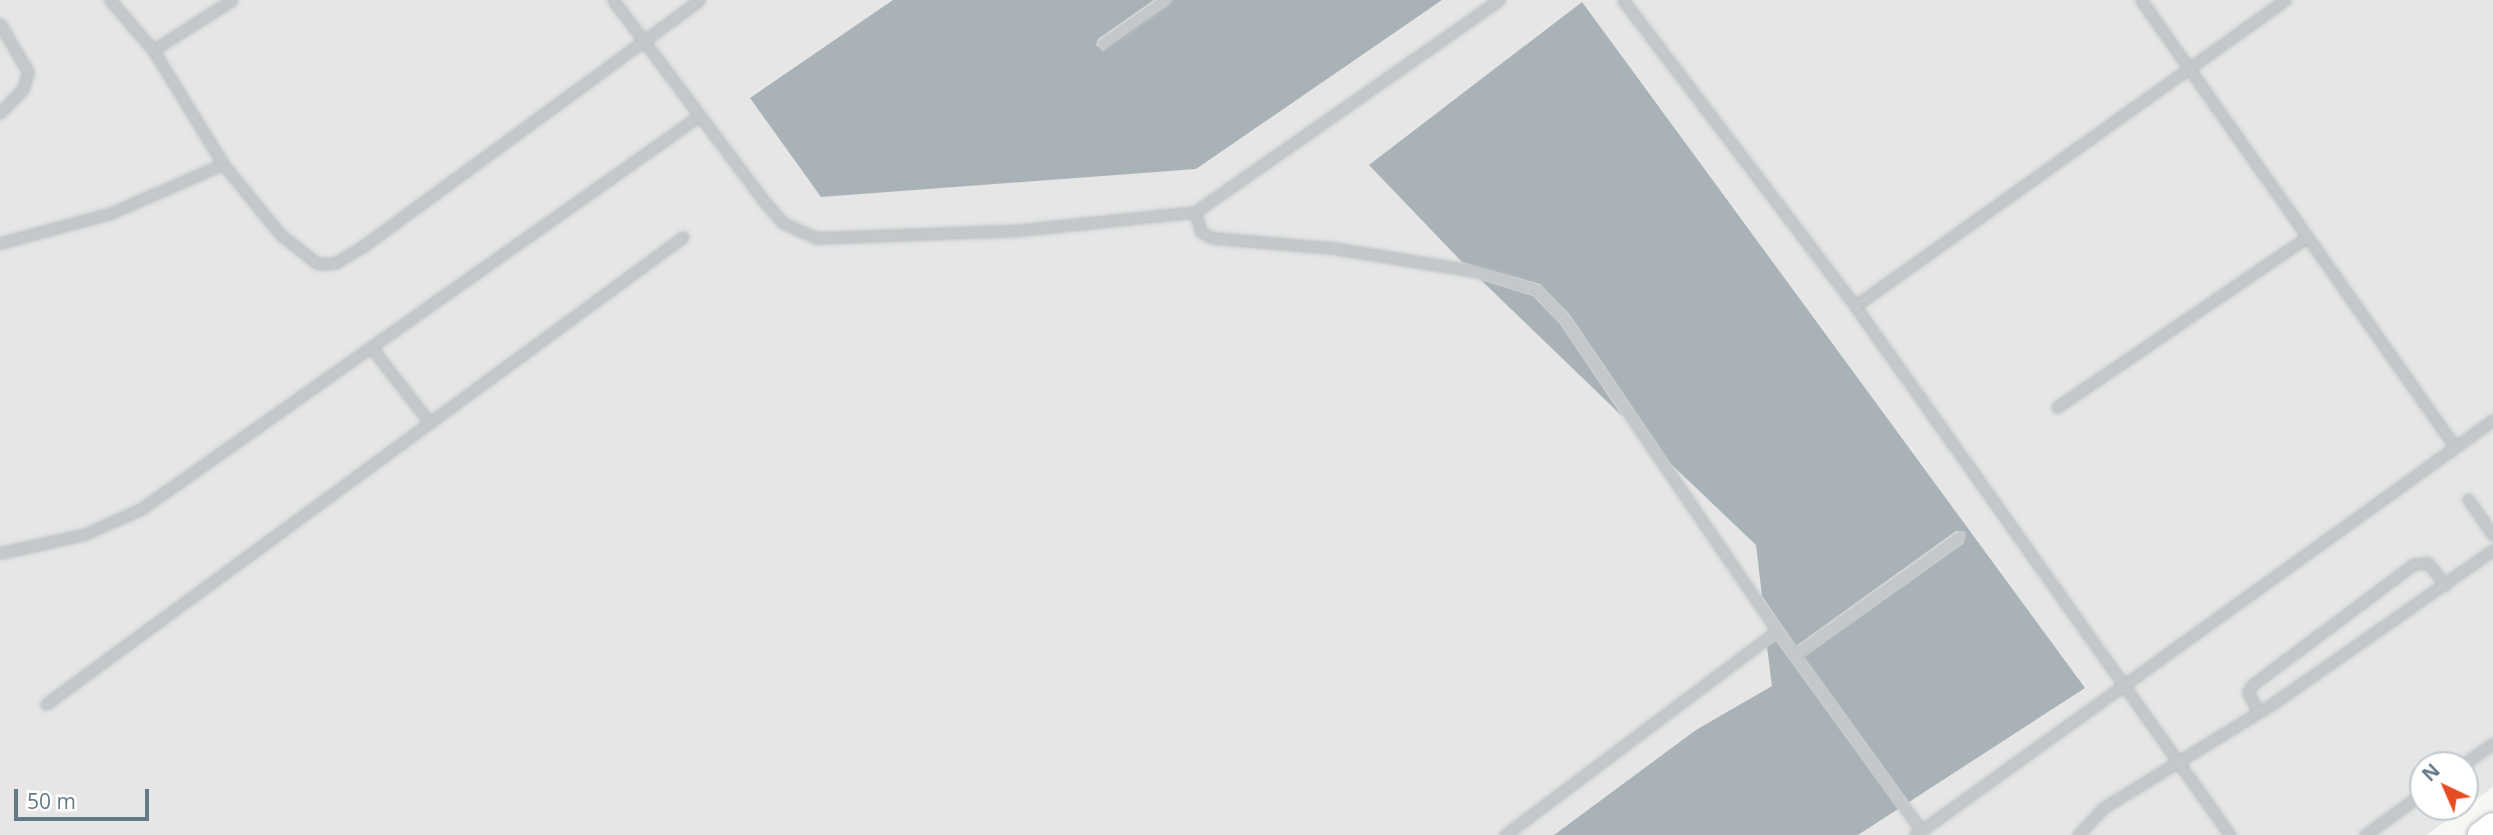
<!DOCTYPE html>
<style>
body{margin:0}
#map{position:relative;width:2493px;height:835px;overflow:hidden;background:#f7f7f4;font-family:"Open Sans",sans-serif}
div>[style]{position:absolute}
.built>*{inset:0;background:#e5e6e5}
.building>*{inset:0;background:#a9b2b7}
.roads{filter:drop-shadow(0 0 2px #b6bcc0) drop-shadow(0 0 2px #b6bcc0)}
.service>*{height:9px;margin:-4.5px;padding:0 4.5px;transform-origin:4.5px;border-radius:4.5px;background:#c4c8cb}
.secondary>*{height:26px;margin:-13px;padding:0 13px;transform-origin:13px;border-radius:13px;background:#fff}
span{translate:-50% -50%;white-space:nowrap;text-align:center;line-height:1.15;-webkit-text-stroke:7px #fff;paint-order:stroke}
.north{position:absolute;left:2409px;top:751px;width:70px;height:70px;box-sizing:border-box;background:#fff;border:2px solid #c1c9cf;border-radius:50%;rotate:316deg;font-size:19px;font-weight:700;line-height:28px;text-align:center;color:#657886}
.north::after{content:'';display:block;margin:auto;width:24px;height:32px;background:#e84c23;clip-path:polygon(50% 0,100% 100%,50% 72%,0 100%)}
.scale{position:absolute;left:14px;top:789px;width:135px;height:32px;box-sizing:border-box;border:4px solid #657886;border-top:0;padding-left:9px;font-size:21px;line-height:24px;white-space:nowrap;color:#657886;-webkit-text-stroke:5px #fff;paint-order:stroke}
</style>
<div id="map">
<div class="built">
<i style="clip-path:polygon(evenodd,0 0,2493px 0,2493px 787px,2426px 835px,0 835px,0 0,2423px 765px,2465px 765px,2465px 807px,2423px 807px,2423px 765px)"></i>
</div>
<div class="building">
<i style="clip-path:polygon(893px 0,1154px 0,1098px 39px,1096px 45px,1103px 51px,1173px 0,1442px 0,1196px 169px,821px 197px,750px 98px)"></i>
<i style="clip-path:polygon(1582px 2px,2085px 688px,1909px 802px,1804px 657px,1964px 543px,1965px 532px,1956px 531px,1796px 646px,1762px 596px,1756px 545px,1671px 464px,1570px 315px,1540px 284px,1462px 262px,1369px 165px)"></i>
<i style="clip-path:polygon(1481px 280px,1533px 296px,1560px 324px,1622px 416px)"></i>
<i style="clip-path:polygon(1776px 641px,1898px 809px,1858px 835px,1554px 835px,1696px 730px,1772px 686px,1767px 647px)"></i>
</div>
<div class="roads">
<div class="service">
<i style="left:110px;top:0;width:66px;rotate:49.3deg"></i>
<i style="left:153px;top:50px;width:134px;rotate:58.4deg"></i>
<i style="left:223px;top:164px;width:92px;rotate:50.8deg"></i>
<i style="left:281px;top:235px;width:47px;rotate:38.1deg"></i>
<i style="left:318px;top:264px;width:17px;rotate:-3deg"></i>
<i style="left:335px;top:263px;width:31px;rotate:-31deg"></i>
<i style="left:362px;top:247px;width:418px;rotate:-36.2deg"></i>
<i style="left:613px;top:0;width:250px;rotate:53.1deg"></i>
<i style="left:763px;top:200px;width:30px;rotate:49deg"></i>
<i style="left:783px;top:223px;width:36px;rotate:24deg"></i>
<i style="left:816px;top:238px;width:204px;rotate:-2.2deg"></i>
<i style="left:1020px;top:230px;width:176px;rotate:-5.9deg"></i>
<i style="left:1195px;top:212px;width:371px;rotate:-34.9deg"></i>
<i style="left:1623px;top:0;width:384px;rotate:52.8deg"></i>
<i style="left:1855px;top:306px;width:648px;rotate:54.67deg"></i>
<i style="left:2141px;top:0;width:546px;rotate:54.91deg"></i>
<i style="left:0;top:24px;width:56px;rotate:59.7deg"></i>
<i style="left:28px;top:72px;width:18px;rotate:106deg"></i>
<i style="left:23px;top:89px;width:33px;rotate:134deg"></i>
<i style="left:1103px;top:44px;width:77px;rotate:-34.9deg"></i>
<i style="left:153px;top:50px;width:93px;rotate:-32.3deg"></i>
<i style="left:1195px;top:212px;width:21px;rotate:73deg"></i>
<i style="left:1201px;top:232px;width:13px;rotate:27deg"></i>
<i style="left:1213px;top:238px;width:119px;rotate:4.8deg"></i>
<i style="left:1332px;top:248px;width:145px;rotate:9.1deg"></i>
<i style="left:1475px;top:271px;width:65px;rotate:17deg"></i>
<i style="left:1537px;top:290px;width:41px;rotate:47deg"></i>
<i style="left:1565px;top:320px;width:376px;rotate:55.7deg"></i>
<i style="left:1777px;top:631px;width:247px;rotate:54.1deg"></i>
<i style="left:0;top:243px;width:115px;rotate:-15.1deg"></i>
<i style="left:111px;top:213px;width:122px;rotate:-23.6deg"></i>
<i style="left:1855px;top:306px;width:528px;rotate:-35.44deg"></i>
<i style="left:371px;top:347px;width:96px;rotate:52.2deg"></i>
<i style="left:2057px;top:407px;width:302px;rotate:-34.2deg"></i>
<i style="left:2468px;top:499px;width:44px;rotate:55.2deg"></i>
<i style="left:0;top:553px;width:87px;rotate:-12.6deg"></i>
<i style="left:85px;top:534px;width:61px;rotate:-24.1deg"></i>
<i style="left:141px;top:509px;width:683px;rotate:-35.16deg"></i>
<i style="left:1795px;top:655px;width:203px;rotate:-35.6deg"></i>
<i style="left:46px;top:704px;width:790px;rotate:-36.25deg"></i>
<i style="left:2258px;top:712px;width:22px;rotate:-117deg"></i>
<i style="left:2248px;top:692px;width:8px;rotate:-60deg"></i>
<i style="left:2252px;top:685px;width:202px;rotate:-36.8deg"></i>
<i style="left:2414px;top:564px;width:14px;rotate:-4deg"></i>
<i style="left:2428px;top:563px;width:28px;rotate:52deg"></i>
<i style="left:2462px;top:765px;width:38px;rotate:-35deg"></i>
<i style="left:1505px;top:835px;width:340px;rotate:-36.9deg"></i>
<i style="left:1915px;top:835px;width:712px;rotate:-35.68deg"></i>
<i style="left:2078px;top:835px;width:37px;rotate:-47deg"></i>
<i style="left:2103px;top:808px;width:202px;rotate:-31.6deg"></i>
<i style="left:2275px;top:702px;width:266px;rotate:-34.9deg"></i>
<i style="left:2365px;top:835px;width:72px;rotate:-35.9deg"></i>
</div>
<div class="secondary">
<i style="left:2481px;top:835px;width:15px;rotate:-37deg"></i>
</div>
</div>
<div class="north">N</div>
<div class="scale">50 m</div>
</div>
